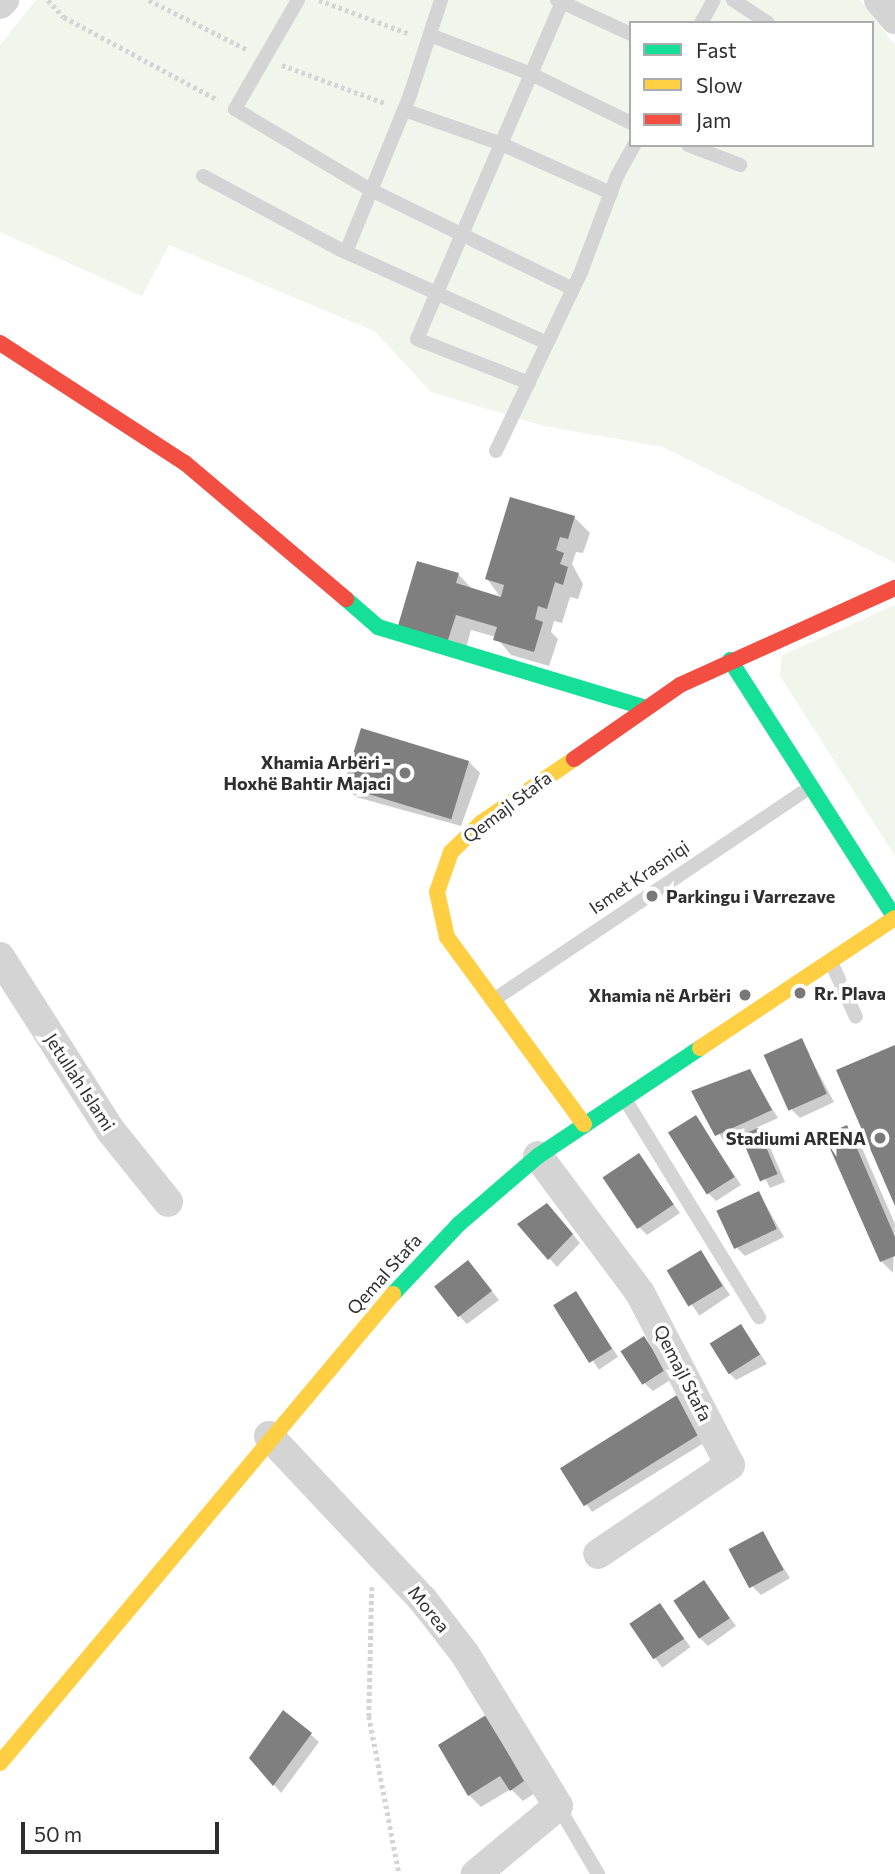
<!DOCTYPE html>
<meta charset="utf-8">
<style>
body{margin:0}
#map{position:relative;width:895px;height:1874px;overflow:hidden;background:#fff;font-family:Commissioner,sans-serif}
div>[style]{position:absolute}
.green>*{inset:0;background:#f1f5ec}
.shadow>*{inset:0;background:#0003;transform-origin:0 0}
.building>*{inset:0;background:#7f7f7f;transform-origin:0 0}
.path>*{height:4.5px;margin-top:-2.25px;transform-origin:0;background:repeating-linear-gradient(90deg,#d4d4d4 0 3.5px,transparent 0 7px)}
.lane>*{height:14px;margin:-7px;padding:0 7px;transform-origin:7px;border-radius:7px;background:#d4d4d4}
.street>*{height:30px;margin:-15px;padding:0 15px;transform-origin:15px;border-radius:15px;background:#d4d4d4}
.fast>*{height:16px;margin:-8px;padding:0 8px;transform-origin:8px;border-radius:8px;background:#16e098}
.slow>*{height:16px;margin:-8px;padding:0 8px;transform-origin:8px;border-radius:8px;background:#ffcf43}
.jam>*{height:16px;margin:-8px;padding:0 8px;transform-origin:8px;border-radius:8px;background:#f24e42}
.dots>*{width:19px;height:19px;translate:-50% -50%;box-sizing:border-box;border:4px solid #fff;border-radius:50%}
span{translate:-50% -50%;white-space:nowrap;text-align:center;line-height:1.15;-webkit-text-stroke:7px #fff;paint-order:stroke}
.poi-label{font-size:18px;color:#2f2f2f;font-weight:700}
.right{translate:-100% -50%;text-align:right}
.left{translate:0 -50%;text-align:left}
.street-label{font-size:18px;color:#2f2f2f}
.legend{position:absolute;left:629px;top:21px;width:245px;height:126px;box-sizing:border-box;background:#fff;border:2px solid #acacac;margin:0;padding:9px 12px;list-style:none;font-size:21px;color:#2f2f2f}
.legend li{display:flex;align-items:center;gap:14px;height:35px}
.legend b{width:35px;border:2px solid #acacac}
.scale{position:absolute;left:21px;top:1822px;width:198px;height:32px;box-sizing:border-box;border:4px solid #2f2f2f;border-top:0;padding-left:9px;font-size:21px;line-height:24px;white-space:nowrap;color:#2f2f2f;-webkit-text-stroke:5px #fff;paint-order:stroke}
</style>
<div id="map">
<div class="green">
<i style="clip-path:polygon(evenodd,36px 0,860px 0,895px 45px,895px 563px,663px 447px,544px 426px,431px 392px,374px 331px,169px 245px,142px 296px,0 232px,0 45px,36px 0,631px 23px,872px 23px,872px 145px,631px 145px,631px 23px)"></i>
<i style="clip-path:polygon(895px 605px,895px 856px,780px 676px,782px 655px)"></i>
</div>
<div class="shadow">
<i style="clip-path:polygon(574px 517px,590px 533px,583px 553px,576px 552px,572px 564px,583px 584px,578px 599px,570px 597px,562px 623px,554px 621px,551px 632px,558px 639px,549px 666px,511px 655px,496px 637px,471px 630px,463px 658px,415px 644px,458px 574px,474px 591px,502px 599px,487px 579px)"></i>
<i style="clip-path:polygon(468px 761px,480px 773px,461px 826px,356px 797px,344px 785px)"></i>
<i style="clip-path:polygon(801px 1040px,834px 1102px,800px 1118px,792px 1110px)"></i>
<i style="clip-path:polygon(749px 1071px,778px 1118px,756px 1128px,766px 1138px,785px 1182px,770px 1188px,743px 1135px,725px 1143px,693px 1092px)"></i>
<i style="clip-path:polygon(696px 1118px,741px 1185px,716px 1201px,708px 1193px)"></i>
<i style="clip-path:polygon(846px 1127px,858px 1139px,895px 1224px,893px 1273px,881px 1261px)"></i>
<i style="clip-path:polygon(639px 1155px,680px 1213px,647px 1235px,639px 1227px)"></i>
<i style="clip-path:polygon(759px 1193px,784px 1237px,745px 1256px,737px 1248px)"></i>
<i style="clip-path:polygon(555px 1213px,580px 1243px,557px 1267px,520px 1225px)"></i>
<i style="left:701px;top:1252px;width:52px;height:37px;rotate:56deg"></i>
<i style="clip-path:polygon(475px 1270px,499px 1300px,467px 1324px,460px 1317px)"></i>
<i style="left:575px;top:1293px;width:77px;height:23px;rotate:56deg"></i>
<i style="clip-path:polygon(741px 1326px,767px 1364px,736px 1380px,728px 1372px)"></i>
<i style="clip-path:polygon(644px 1339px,672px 1379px,653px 1391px,645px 1384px)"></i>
<i style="clip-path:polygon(685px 1405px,707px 1441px,592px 1512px,562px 1469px)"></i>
<i style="clip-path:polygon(762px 1533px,790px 1578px,761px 1595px,753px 1587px)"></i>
<i style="clip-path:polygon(704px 1582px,736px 1626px,708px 1646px,700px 1638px)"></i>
<i style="left:660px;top:1605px;width:52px;height:35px;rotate:54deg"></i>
<i style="clip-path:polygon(498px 1729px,535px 1793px,523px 1801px,511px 1789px,481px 1807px,469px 1795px)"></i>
<i style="clip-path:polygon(311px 1735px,319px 1742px,281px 1793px,251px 1758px)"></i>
</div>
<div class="building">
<i style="clip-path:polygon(510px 497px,575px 516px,568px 539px,560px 537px,556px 550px,564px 553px,560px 564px,568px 567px,563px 585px,555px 582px,547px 609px,538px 606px,535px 619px,543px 622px,534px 652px,493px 640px,497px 627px,456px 615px,447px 643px,397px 629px,417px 561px,459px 573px,456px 583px,501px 597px,504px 585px,485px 579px)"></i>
<i style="left:361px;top:728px;width:113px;height:61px;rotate:17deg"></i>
<i style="left:802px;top:1038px;width:61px;height:42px;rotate:66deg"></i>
<i style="clip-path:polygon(895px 1045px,895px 1206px,836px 1070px)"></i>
<i style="clip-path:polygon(750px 1069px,772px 1110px,715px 1136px,691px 1091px)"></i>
<i style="left:696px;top:1115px;width:73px;height:33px;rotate:58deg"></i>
<i style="clip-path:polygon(847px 1125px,895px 1237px,895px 1256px,880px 1262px,824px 1135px)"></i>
<i style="left:758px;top:1128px;width:50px;height:19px;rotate:67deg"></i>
<i style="left:639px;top:1153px;width:62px;height:44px;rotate:56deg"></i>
<i style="left:759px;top:1191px;width:42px;height:47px;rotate:65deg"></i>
<i style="clip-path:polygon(547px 1203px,573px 1234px,548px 1260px,517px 1224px)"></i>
<i style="left:701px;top:1250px;width:42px;height:40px;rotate:59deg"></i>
<i style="left:468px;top:1260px;width:39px;height:43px;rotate:52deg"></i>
<i style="left:576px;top:1291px;width:68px;height:27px;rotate:58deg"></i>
<i style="left:741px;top:1324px;width:36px;height:37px;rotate:58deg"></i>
<i style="left:644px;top:1336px;width:40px;height:28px;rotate:57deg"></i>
<i style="left:677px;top:1395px;width:45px;height:138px;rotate:58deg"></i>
<i style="left:763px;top:1531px;width:44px;height:39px;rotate:62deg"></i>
<i style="left:704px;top:1580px;width:46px;height:37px;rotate:56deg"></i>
<i style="left:660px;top:1603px;width:43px;height:37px;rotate:56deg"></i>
<i style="clip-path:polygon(283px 1710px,312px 1733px,273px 1786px,249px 1758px)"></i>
<i style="clip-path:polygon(486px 1715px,524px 1781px,510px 1791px,500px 1776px,468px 1796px,438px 1745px)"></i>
</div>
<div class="path">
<i style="left:48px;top:0;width:23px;rotate:47deg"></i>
<i style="left:64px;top:17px;width:175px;rotate:28.3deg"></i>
<i style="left:149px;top:0;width:111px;rotate:26.8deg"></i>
<i style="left:319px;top:0;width:97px;rotate:20.5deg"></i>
<i style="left:282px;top:65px;width:110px;rotate:20.3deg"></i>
<i style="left:372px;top:1587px;width:129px;rotate:91.3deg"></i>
<i style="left:369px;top:1716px;width:161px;rotate:79.2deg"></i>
</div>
<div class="lane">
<i style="left:298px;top:0;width:126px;rotate:120deg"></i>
<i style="left:235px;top:109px;width:158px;rotate:30.8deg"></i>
<i style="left:371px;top:190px;width:225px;rotate:26.1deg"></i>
<i style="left:557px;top:0;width:81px;rotate:24.7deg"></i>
<i style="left:733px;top:0;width:42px;rotate:33.3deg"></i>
<i style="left:701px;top:23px;width:26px;rotate:-61deg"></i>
<i style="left:430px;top:35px;width:108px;rotate:21.1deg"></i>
<i style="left:531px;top:74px;width:111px;rotate:26.1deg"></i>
<i style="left:404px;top:110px;width:101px;rotate:19.2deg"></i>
<i style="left:499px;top:143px;width:123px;rotate:24.1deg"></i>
<i style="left:688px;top:145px;width:56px;rotate:21deg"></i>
<i style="left:203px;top:176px;width:154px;rotate:28.2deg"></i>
<i style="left:339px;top:249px;width:228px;rotate:24.3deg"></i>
<i style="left:346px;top:252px;width:170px;rotate:-67.8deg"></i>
<i style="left:410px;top:95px;width:100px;rotate:-71.9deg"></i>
<i style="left:529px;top:383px;width:120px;rotate:-158.6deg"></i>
<i style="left:417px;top:339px;width:369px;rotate:-66.7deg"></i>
<i style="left:496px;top:451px;width:198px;rotate:-64.6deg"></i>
<i style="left:581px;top:272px;width:103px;rotate:-69.4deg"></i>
<i style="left:617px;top:176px;width:35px;rotate:-61deg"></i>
<i style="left:831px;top:962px;width:60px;rotate:65.6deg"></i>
<i style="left:495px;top:999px;width:378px;rotate:-33.9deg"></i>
<i style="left:626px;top:1101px;width:254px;rotate:58.4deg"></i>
<i style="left:558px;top:1806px;width:79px;rotate:59.5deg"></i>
</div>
<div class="street">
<i style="left:879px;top:0;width:25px;rotate:50deg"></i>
<i style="left:0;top:4px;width:6px;rotate:-45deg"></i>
<i style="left:0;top:957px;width:206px;rotate:57.5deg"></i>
<i style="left:111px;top:1131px;width:91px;rotate:51.2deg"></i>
<i style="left:538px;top:1156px;width:171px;rotate:53.3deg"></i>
<i style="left:640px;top:1293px;width:194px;rotate:62.4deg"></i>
<i style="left:730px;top:1465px;width:159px;rotate:146deg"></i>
<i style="left:269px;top:1436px;width:225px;rotate:46.8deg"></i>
<i style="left:423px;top:1600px;width:68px;rotate:52.1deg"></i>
<i style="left:465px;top:1654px;width:178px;rotate:58.5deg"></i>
<i style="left:558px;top:1806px;width:107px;rotate:140.3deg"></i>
</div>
<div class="fast">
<i style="left:346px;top:599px;width:43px;rotate:41.2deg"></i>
<i style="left:378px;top:627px;width:280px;rotate:16.8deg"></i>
<i style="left:730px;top:660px;width:306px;rotate:57.4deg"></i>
<i style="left:393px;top:1294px;width:96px;rotate:-46.7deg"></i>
<i style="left:459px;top:1224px;width:104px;rotate:-40.7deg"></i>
<i style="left:538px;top:1156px;width:195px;rotate:-33.7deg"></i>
</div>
<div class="slow">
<i style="left:574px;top:759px;width:113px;rotate:145.5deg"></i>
<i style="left:481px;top:823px;width:42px;rotate:136deg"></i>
<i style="left:451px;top:852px;width:42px;rotate:109.3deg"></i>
<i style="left:437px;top:892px;width:46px;rotate:77.5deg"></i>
<i style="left:447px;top:937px;width:232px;rotate:53.8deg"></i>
<i style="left:700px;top:1048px;width:234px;rotate:-33.7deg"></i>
<i style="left:0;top:1763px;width:612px;rotate:-50.04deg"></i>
</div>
<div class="jam">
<i style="left:0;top:343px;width:221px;rotate:33deg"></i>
<i style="left:185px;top:463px;width:211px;rotate:40.2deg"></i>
<i style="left:574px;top:759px;width:129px;rotate:-34.9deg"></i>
<i style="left:680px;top:685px;width:236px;rotate:-24.3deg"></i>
</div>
<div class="dots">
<i style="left:405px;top:773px;background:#787878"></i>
<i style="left:652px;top:896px;background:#787878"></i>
<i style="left:800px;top:993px;background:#787878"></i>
<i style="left:745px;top:995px;background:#787878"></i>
<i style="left:880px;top:1138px;background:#787878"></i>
</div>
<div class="poi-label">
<span class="right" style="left:391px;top:773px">Xhamia Arbëri -<br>Hoxhë Bahtir Majaci</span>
<span class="left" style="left:666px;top:896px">Parkingu i Varrezave</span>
<span class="left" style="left:814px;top:993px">Rr. Plava</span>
<span class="right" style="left:731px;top:995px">Xhamia në Arbëri</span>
<span class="right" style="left:866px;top:1138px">Stadiumi ARENA</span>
</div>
<div class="street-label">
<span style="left:507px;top:807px;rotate:-37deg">Qemajl Stafa</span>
<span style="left:639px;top:877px;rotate:-34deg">Ismet Krasniqi</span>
<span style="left:80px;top:1082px;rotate:57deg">Jetullah Islami</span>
<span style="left:384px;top:1274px;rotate:-48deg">Qemal Stafa</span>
<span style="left:683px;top:1373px;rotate:63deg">Qemajl Stafa</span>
<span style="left:429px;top:1609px;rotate:51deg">Morea</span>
</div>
<ul class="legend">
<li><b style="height:9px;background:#16e098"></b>Fast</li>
<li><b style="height:9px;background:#ffcf43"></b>Slow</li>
<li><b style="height:9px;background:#f24e42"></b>Jam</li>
</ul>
<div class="scale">50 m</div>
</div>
